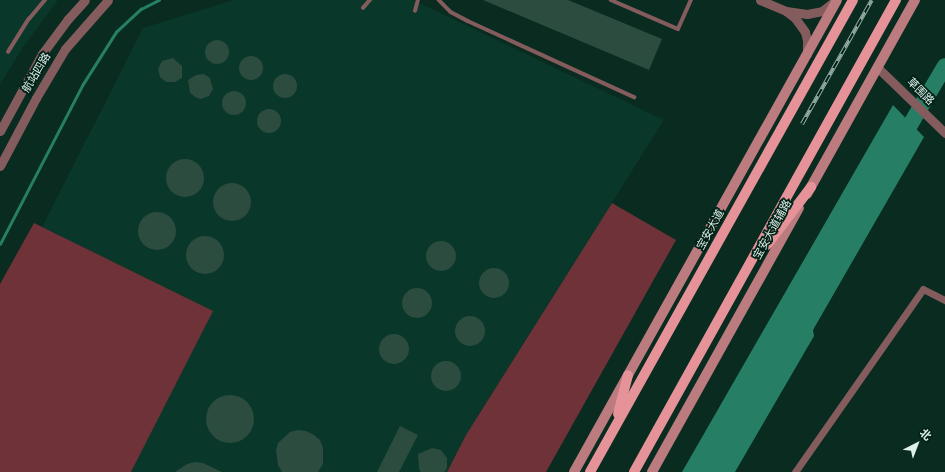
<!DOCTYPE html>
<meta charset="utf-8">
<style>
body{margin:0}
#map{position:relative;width:945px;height:472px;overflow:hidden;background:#092b20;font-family:Rubik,"Noto Sans SC",sans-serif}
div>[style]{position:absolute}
.built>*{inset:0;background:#093729}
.green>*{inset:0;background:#6e3238}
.water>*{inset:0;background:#267f64}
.stream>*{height:2.5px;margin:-1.25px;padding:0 1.25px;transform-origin:1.25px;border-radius:1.25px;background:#267f64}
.river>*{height:16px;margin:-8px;padding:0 8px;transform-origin:8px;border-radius:8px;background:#267f64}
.building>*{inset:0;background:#2b4c3f}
.round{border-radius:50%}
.service>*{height:3.5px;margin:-1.75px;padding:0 1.75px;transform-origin:1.75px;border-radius:1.75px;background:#855c5e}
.minor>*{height:7px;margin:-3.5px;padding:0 3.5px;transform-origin:3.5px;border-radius:3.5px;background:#855c5e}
.tertiary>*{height:9px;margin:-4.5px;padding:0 4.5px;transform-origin:4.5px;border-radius:4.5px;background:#855c5e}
.secondary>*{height:10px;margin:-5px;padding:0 5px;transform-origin:5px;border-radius:5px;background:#bb7b7f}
.primary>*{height:10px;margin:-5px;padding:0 5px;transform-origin:5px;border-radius:5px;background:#e59398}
.rail>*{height:4px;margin-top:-2px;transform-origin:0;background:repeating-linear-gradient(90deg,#002117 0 8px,#96aea5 0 16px);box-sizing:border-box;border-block:1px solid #96aea5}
span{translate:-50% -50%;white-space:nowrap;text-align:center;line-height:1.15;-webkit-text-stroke:3.5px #002117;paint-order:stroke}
.street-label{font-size:11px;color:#def0e9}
.north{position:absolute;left:897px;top:424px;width:40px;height:40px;-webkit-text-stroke:3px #002117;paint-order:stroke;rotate:42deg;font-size:11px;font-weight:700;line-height:16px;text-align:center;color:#def0e9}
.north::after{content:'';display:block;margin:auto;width:14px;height:18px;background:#def0e9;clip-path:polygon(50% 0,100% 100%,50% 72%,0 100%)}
</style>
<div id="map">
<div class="built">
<i style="clip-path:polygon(0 0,58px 0,21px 50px,0 85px)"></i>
<i style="clip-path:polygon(234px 0,413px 0,664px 120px,466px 435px,447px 472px,131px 472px,212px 311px,42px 227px,143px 28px)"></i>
</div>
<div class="green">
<i style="clip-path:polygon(612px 203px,676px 240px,546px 472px,447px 472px,466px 435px)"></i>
<i style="clip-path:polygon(34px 223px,213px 311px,131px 472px,0 472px,0 284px)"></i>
</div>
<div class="water">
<i style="clip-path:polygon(893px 105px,924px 137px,813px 330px,814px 336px,735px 472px,682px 472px)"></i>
</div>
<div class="stream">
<i style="left:0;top:244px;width:180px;rotate:-62.6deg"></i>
<i style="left:83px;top:84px;width:62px;rotate:-57.6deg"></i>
<i style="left:116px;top:32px;width:34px;rotate:-43deg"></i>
<i style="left:141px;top:9px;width:20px;rotate:-27deg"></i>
</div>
<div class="river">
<i style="left:900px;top:142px;width:88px;rotate:-59.4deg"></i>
</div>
<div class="building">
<i style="clip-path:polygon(483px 0,568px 0,662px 39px,649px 70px)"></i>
<i class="round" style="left:205px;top:40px;width:24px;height:24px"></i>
<i class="round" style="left:239px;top:56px;width:24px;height:24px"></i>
<i style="clip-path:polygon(173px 58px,182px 66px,182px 78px,175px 82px,166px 82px,160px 77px,158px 69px,162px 61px)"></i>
<i class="round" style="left:273px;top:74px;width:24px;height:24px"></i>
<i style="clip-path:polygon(204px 74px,210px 78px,213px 89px,209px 96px,201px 99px,197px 98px,190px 93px,188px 80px,196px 75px)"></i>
<i class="round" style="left:222px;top:91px;width:24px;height:24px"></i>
<i class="round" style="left:257px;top:109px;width:24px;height:24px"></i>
<i class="round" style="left:166px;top:159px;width:38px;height:38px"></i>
<i class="round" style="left:213px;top:183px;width:38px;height:38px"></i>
<i class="round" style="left:138px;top:212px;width:38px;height:38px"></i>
<i class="round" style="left:186px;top:236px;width:38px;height:38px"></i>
<i class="round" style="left:426px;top:241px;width:30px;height:30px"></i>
<i class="round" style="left:479px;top:268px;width:30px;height:30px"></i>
<i class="round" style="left:402px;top:288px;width:30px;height:30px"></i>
<i class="round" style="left:455px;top:316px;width:30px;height:30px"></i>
<i class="round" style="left:379px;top:334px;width:30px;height:30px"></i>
<i class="round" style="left:431px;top:361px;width:30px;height:30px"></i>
<i class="round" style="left:206px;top:395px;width:48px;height:48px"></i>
<i style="clip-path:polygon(400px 426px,418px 435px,399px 472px,377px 472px)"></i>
<i style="clip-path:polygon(298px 430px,306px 431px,314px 435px,320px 440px,323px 448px,323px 464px,318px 472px,282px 472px,278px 465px,276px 450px,278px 443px,290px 432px)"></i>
<i style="clip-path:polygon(432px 448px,441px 450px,447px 458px,447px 468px,444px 472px,421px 472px,419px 469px,418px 454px)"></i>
<i style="clip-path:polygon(195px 462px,203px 463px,222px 472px,175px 472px,187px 464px)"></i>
</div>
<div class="service">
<i style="left:439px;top:0;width:17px;rotate:45deg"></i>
<i style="left:451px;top:12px;width:19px;rotate:28deg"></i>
<i style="left:468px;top:21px;width:183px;rotate:24.6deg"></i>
<i style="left:611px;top:0;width:73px;rotate:23.4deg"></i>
<i style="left:678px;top:29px;width:32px;rotate:-66deg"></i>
<i style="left:363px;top:8px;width:11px;rotate:-49deg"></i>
<i style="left:415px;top:11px;width:11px;rotate:-75deg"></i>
<i style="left:8px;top:52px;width:39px;rotate:-58deg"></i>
<i style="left:29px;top:19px;width:25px;rotate:-50deg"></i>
</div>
<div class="minor">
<i style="left:795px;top:472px;width:223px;rotate:-55deg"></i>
<i style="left:923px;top:289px;width:25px;rotate:27deg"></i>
</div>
<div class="tertiary">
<i style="left:760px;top:0;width:28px;rotate:23deg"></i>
<i style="left:786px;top:11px;width:21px;rotate:8deg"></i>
<i style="left:807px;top:14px;width:15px;rotate:-11deg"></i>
<i style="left:822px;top:11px;width:18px;rotate:-38deg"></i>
<i style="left:787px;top:12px;width:10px;rotate:37deg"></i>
<i style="left:795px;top:18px;width:17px;rotate:54deg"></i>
<i style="left:805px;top:32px;width:8px;rotate:76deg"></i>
<i style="left:807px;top:40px;width:14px;rotate:90deg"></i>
<i style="left:877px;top:67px;width:95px;rotate:44.1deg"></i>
<i style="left:0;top:131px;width:88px;rotate:-61.4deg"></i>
<i style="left:42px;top:54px;width:44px;rotate:-53.4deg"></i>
<i style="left:68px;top:19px;width:25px;rotate:-48deg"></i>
<i style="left:0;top:166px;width:77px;rotate:-62.1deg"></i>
<i style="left:36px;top:98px;width:57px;rotate:-59.4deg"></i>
<i style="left:65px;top:49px;width:65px;rotate:-48.7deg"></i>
</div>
<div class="secondary">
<i style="left:807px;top:194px;width:222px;rotate:-60.9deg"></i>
<i style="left:574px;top:472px;width:540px;rotate:-60.87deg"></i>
<i style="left:652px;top:472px;width:302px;rotate:-60.9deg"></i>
</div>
<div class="primary">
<i style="left:767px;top:245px;width:73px;rotate:-52.8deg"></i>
<i style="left:618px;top:414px;width:40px;rotate:-75.6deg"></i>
<i style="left:590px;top:472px;width:540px;rotate:-60.87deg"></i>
<i style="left:634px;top:472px;width:540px;rotate:-60.97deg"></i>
</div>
<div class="rail">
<i style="left:802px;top:124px;width:142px;rotate:-60.6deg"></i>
</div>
<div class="street-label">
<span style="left:37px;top:73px;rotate:-59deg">航站四路</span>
<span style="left:920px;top:92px;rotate:45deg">草围路</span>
<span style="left:711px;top:230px;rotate:-61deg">宝安大道</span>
<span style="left:773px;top:230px;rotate:-61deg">宝安大道辅路</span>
</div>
<div class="north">北</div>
</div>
